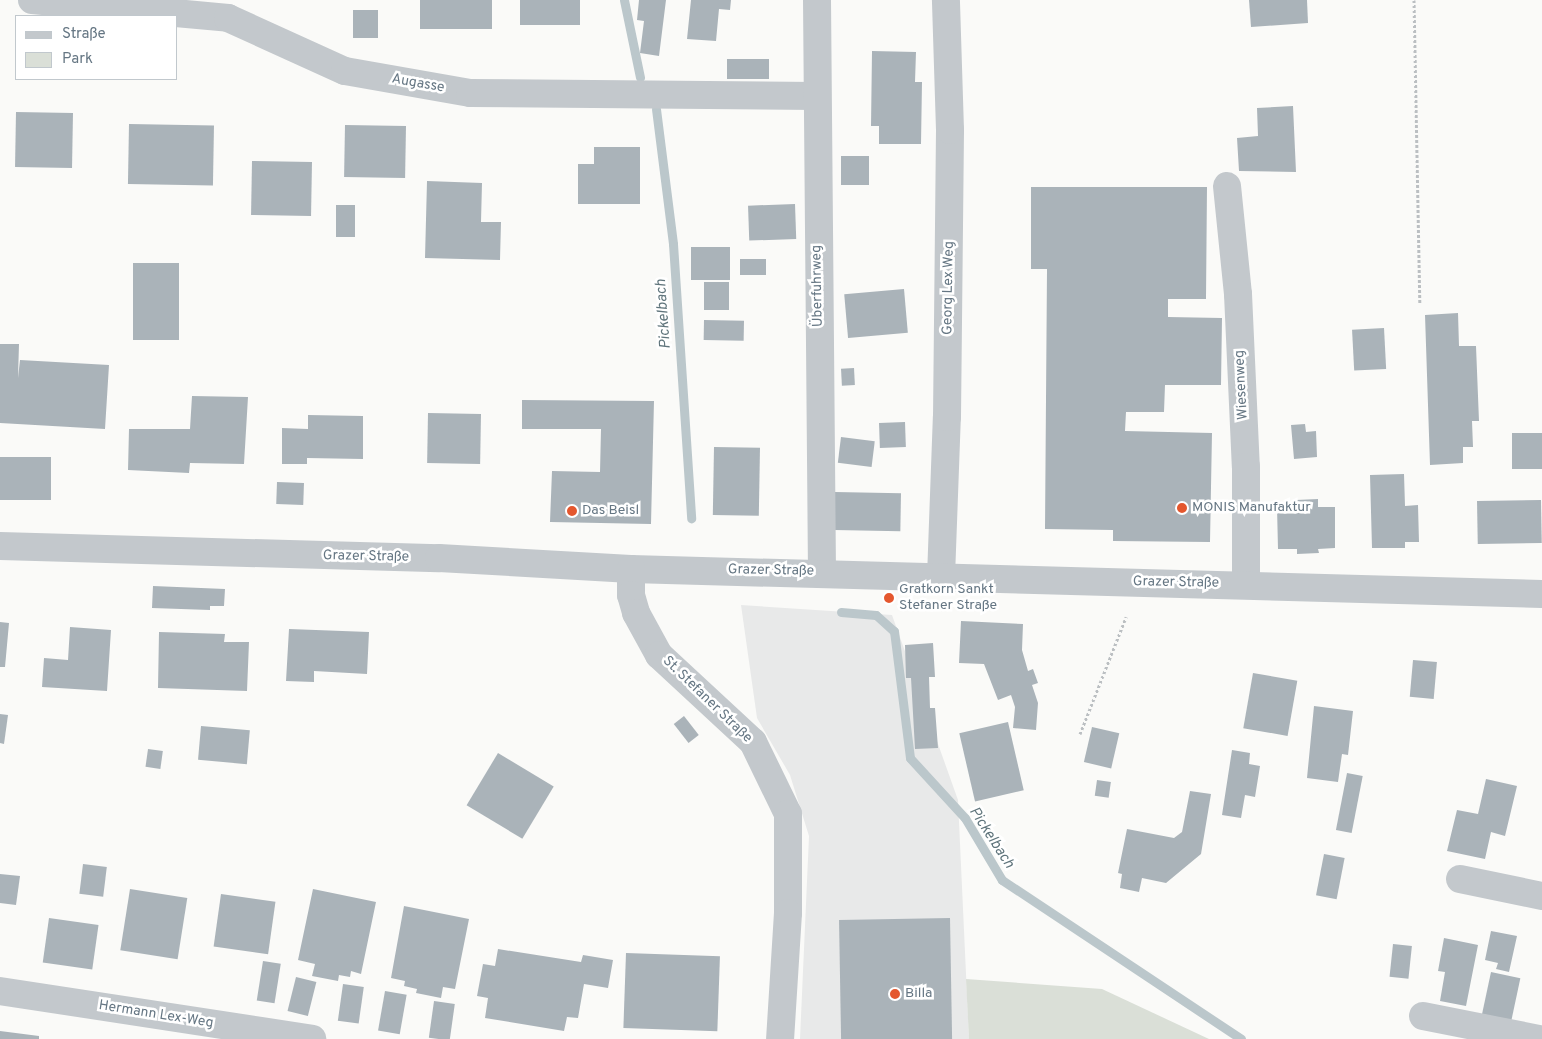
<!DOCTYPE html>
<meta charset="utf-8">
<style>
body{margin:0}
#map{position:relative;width:1542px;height:1039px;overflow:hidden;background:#fafaf8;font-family:Overpass,sans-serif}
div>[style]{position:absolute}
.built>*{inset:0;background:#e8e9e9}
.green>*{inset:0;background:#dadfd7}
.stream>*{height:9px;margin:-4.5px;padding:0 4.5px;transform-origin:4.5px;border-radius:4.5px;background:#bbc7cb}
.building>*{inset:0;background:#aab3b9;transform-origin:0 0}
.path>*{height:3px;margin-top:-1.5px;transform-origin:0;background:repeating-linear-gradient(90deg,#bbbfc2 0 2.5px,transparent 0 5px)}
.minor>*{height:28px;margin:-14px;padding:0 14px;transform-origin:14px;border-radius:14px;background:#c3c8cc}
.tertiary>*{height:28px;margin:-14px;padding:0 14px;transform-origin:14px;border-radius:14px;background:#c3c8cc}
.dots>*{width:14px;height:14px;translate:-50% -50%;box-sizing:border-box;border:2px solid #fff;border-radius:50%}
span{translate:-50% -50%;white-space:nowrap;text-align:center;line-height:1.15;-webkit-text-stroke:5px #fff;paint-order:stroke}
.street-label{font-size:14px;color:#657683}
.poi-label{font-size:14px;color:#657683}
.left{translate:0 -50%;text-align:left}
.water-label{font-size:15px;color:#60757c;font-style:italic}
.legend{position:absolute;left:15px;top:15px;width:162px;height:65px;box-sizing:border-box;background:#fff;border:1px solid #c1c8cd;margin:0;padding:6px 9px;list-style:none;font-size:15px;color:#657683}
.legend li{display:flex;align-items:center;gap:10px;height:25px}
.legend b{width:25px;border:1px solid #c1c8cd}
</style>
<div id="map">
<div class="built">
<i style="clip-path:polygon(741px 605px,892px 615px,958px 800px,969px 1039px,800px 1039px,809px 836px,790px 775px,757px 718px)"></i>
</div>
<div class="green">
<i style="clip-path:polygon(966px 979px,1102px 989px,1209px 1039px,969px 1039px)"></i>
</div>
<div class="stream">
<i style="left:624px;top:0;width:79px;rotate:78.3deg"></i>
<i style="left:656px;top:109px;width:136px;rotate:82.8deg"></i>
<i style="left:673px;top:244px;width:275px;rotate:86.2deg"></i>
<i style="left:841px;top:612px;width:35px;rotate:5deg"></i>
<i style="left:876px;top:615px;width:24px;rotate:42deg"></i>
<i style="left:894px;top:631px;width:128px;rotate:82.8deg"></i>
<i style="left:910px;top:758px;width:81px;rotate:47.5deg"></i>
<i style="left:965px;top:818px;width:72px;rotate:59.2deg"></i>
<i style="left:1002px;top:880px;width:287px;rotate:33.6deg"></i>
</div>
<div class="building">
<i style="left:420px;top:0;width:72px;height:29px"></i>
<i style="left:520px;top:0;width:60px;height:25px"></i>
<i style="clip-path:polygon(639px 0,666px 0,659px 56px,640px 53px,644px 21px,637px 20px)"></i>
<i style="clip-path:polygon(691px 0,731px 0,730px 10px,719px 9px,716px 41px,687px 39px)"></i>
<i style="clip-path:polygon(1249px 0,1307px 0,1308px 23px,1251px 27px)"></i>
<i style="left:353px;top:10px;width:25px;height:28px"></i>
<i style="clip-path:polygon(872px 51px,916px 52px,915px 82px,922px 82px,921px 144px,879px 144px,879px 126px,871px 126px)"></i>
<i style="left:727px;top:59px;width:42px;height:20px"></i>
<i style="clip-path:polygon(1293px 106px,1296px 172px,1239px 171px,1237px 138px,1258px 136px,1257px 108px)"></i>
<i style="left:16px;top:112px;width:57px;height:55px;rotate:1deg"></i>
<i style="left:129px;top:124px;width:85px;height:60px;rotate:1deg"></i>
<i style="left:345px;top:125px;width:61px;height:52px;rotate:1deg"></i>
<i style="clip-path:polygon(594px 147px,640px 147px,640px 204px,578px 204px,578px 164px,594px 164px)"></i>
<i style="left:841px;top:156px;width:28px;height:29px"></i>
<i style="left:252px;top:161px;width:60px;height:54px;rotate:1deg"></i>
<i style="clip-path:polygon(427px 181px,482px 183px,481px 222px,501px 222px,500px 260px,425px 258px)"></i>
<i style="clip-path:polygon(1031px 187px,1207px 187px,1206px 299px,1168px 299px,1168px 317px,1222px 318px,1221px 385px,1165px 385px,1164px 412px,1126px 412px,1125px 431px,1212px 433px,1210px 542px,1113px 541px,1113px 530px,1045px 529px,1047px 269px,1031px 269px)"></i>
<i style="left:795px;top:204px;width:35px;height:47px;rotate:88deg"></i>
<i style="left:336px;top:205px;width:19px;height:32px"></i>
<i style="left:691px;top:247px;width:39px;height:33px"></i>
<i style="left:740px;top:259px;width:26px;height:16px"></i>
<i style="left:133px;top:263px;width:46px;height:77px"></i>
<i style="left:704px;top:282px;width:25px;height:28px"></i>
<i style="left:904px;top:289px;width:44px;height:60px;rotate:85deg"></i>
<i style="clip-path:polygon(1458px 313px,1459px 346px,1476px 346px,1479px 421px,1472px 421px,1473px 447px,1463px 447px,1463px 463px,1430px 465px,1425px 315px)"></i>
<i style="left:704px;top:320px;width:40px;height:20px;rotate:1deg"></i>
<i style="left:1384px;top:328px;width:41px;height:32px;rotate:87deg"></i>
<i style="clip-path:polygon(0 344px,19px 344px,18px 378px,20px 360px,109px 365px,105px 429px,0 423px)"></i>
<i style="left:854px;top:368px;width:17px;height:13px;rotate:87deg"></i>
<i style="clip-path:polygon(192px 396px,248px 397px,244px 464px,190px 463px,189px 473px,128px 470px,129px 429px,190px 429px)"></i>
<i style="clip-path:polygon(522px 400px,654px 401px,651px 524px,550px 522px,552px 471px,600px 472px,601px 429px,522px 429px)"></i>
<i style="left:428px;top:413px;width:53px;height:50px;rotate:1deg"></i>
<i style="clip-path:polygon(308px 415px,363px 416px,363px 459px,307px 458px,307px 464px,282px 464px,282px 428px,308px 429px)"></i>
<i style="left:905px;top:422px;width:25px;height:26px;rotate:88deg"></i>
<i style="clip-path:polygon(1305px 424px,1306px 432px,1316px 431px,1317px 457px,1294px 459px,1291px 425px)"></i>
<i style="left:1542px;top:433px;width:36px;height:30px;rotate:90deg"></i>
<i style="left:841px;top:437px;width:34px;height:26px;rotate:7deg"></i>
<i style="left:714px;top:447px;width:46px;height:68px;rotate:1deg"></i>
<i style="left:0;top:457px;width:51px;height:43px"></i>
<i style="clip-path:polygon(1404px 474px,1405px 506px,1418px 505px,1419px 542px,1405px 542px,1405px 548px,1372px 548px,1370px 475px)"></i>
<i style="left:277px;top:482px;width:27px;height:22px;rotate:2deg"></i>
<i style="left:835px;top:492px;width:66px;height:38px;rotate:1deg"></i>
<i style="clip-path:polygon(1318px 499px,1318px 507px,1335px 507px,1335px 548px,1318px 549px,1319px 553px,1297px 554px,1297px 549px,1278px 549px,1277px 507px,1296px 507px,1296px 500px)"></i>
<i style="left:1541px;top:500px;width:43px;height:64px;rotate:89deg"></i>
<i style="clip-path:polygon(153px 586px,225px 589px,224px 606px,210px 606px,210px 610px,152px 608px)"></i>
<i style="clip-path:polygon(961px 621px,1023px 624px,1022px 650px,1028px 671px,1033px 669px,1038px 683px,1032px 685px,1038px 703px,1036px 730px,1013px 728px,1015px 707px,1011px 695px,998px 700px,984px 664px,959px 663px)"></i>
<i style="clip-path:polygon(0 622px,9px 623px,5px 667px,0 667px)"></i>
<i style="clip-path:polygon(70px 627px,111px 630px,107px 691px,42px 687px,44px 658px,68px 660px)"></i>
<i style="clip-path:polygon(289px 629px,369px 632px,367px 674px,314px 671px,314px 682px,286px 681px)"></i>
<i style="clip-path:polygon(159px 632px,225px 634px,224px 642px,249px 642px,247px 691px,158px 688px)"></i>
<i style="clip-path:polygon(933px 643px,935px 677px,929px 677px,930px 708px,935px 708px,938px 748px,915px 749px,911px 678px,906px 678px,905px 645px)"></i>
<i style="left:1413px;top:660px;width:24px;height:37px;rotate:5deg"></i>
<i style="left:1253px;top:673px;width:45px;height:56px;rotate:10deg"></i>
<i style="clip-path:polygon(1314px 706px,1353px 711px,1348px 755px,1342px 754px,1338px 782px,1307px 778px)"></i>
<i style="clip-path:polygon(0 714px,8px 715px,4px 744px,0 743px)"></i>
<i style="left:684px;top:716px;width:24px;height:13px;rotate:52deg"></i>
<i style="left:1008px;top:722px;width:70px;height:50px;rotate:77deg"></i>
<i style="left:201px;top:726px;width:49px;height:34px;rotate:5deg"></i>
<i style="left:1092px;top:727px;width:28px;height:36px;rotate:13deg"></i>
<i style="left:148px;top:749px;width:15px;height:18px;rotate:8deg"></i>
<i style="clip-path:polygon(1232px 750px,1250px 753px,1249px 764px,1260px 766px,1255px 797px,1245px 795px,1241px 818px,1222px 815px)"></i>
<i style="left:498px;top:753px;width:65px;height:61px;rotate:31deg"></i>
<i style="left:1347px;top:773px;width:16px;height:58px;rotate:11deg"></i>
<i style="clip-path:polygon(1486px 779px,1517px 786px,1505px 836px,1491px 832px,1485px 859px,1447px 851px,1457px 810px,1478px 814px)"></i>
<i style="left:1097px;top:780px;width:14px;height:16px;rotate:8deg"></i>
<i style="clip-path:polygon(1190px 791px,1211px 794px,1201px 854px,1166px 883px,1142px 878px,1139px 892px,1120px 888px,1122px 874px,1118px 873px,1127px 829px,1174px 838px,1182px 832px)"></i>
<i style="left:1324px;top:854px;width:21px;height:42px;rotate:11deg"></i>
<i style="left:83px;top:864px;width:24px;height:30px;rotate:7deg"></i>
<i style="clip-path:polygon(0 874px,20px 876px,16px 905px,0 903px)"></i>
<i style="left:130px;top:889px;width:58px;height:62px;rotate:9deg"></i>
<i style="clip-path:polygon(313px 889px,376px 902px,361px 974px,351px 971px,350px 977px,339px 975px,338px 981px,312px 976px,315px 964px,298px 960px)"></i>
<i style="left:221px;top:894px;width:55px;height:53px;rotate:8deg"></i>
<i style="clip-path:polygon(404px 906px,469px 919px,455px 989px,443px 987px,441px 998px,416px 993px,417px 989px,404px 986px,405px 981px,391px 978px)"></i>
<i style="left:49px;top:918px;width:50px;height:45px;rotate:8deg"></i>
<i style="left:950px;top:918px;width:121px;height:111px;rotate:89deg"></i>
<i style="clip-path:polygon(1491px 931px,1517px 936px,1509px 972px,1496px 969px,1498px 963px,1485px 960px)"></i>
<i style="clip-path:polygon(1444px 938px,1478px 945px,1466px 1006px,1440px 1001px,1445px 972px,1438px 971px)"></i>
<i style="left:1393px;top:944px;width:19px;height:33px;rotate:6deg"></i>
<i style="clip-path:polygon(498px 949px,581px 962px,583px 955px,613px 960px,608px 988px,584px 984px,578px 1018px,567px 1017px,564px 1031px,485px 1018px,488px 998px,477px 996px,483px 964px,495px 966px)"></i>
<i style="left:626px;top:953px;width:94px;height:75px;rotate:2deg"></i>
<i style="left:263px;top:961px;width:18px;height:40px;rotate:9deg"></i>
<i style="left:1491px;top:972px;width:30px;height:43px;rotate:12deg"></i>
<i style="left:296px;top:977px;width:21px;height:35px;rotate:14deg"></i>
<i style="left:343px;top:984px;width:21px;height:37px;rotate:8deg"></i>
<i style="left:385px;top:991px;width:22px;height:40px;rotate:10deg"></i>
<i style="left:434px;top:1001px;width:21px;height:37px;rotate:8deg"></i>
<i style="clip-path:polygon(0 1031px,39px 1036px,39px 1039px,0 1039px)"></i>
</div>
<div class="path">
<i style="left:1414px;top:0;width:304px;rotate:88.9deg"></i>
<i style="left:1080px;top:734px;width:126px;rotate:-68.5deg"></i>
</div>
<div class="minor">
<i style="left:32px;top:0;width:197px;rotate:5.2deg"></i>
<i style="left:228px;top:18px;width:128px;rotate:24.4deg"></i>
<i style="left:345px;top:71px;width:127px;rotate:10deg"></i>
<i style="left:470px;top:93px;width:346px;rotate:0.5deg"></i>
<i style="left:817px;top:0;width:572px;rotate:89.5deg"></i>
<i style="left:1227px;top:186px;width:109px;rotate:84.2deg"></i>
<i style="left:1238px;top:294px;width:173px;rotate:87.4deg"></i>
<i style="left:1246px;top:467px;width:117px;rotate:90deg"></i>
<i style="left:941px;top:577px;width:160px;rotate:-87.9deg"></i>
<i style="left:947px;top:417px;width:287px;rotate:-89.4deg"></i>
<i style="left:950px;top:130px;width:130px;rotate:-91.8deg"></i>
<i style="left:1460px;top:879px;width:84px;rotate:11.7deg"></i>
<i style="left:0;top:991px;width:316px;rotate:8.7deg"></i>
<i style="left:1423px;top:1016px;width:118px;rotate:11.2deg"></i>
</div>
<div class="tertiary">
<i style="left:0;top:546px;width:439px;rotate:1.6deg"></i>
<i style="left:439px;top:558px;width:192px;rotate:3.3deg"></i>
<i style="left:631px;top:569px;width:911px;rotate:1.57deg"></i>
<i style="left:631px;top:569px;width:26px;rotate:90deg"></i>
<i style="left:631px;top:595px;width:19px;rotate:74deg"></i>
<i style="left:636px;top:613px;width:48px;rotate:61.3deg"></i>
<i style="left:659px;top:655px;width:128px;rotate:42.8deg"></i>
<i style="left:753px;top:742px;width:80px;rotate:64.1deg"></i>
<i style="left:788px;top:814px;width:99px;rotate:90deg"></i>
<i style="left:788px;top:913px;width:126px;rotate:93.6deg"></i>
</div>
<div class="dots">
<i style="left:1182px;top:508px;background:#e4572e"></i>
<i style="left:572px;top:511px;background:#e4572e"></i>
<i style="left:889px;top:598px;background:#e4572e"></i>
<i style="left:895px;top:994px;background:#e4572e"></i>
</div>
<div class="street-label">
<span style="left:418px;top:84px;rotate:10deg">Augasse</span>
<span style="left:818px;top:286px;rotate:-91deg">Überfuhrweg</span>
<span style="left:949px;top:288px;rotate:-89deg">Georg Lex Weg</span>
<span style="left:1242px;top:385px;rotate:-93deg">Wiesenweg</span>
<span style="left:366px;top:557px;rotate:1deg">Grazer Straße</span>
<span style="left:771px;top:571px;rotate:1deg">Grazer Straße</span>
<span style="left:1176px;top:583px;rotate:1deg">Grazer Straße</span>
<span style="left:707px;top:700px;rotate:44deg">St. Stefaner Straße</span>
<span style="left:156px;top:1015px;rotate:9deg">Hermann Lex-Weg</span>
</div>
<div class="poi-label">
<span class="left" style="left:1192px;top:508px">MONIS Manufaktur</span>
<span class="left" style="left:582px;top:511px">Das Beisl</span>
<span class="left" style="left:899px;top:598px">Gratkorn Sankt<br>Stefaner Straße</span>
<span class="left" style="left:905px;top:994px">Billa</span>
</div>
<div class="water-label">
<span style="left:664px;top:314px;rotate:-94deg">Pickelbach</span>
<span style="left:991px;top:838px;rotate:57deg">Pickelbach</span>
</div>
<ul class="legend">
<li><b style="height:6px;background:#c3c8cc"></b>Straße</li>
<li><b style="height:14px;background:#dadfd7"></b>Park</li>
</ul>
</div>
